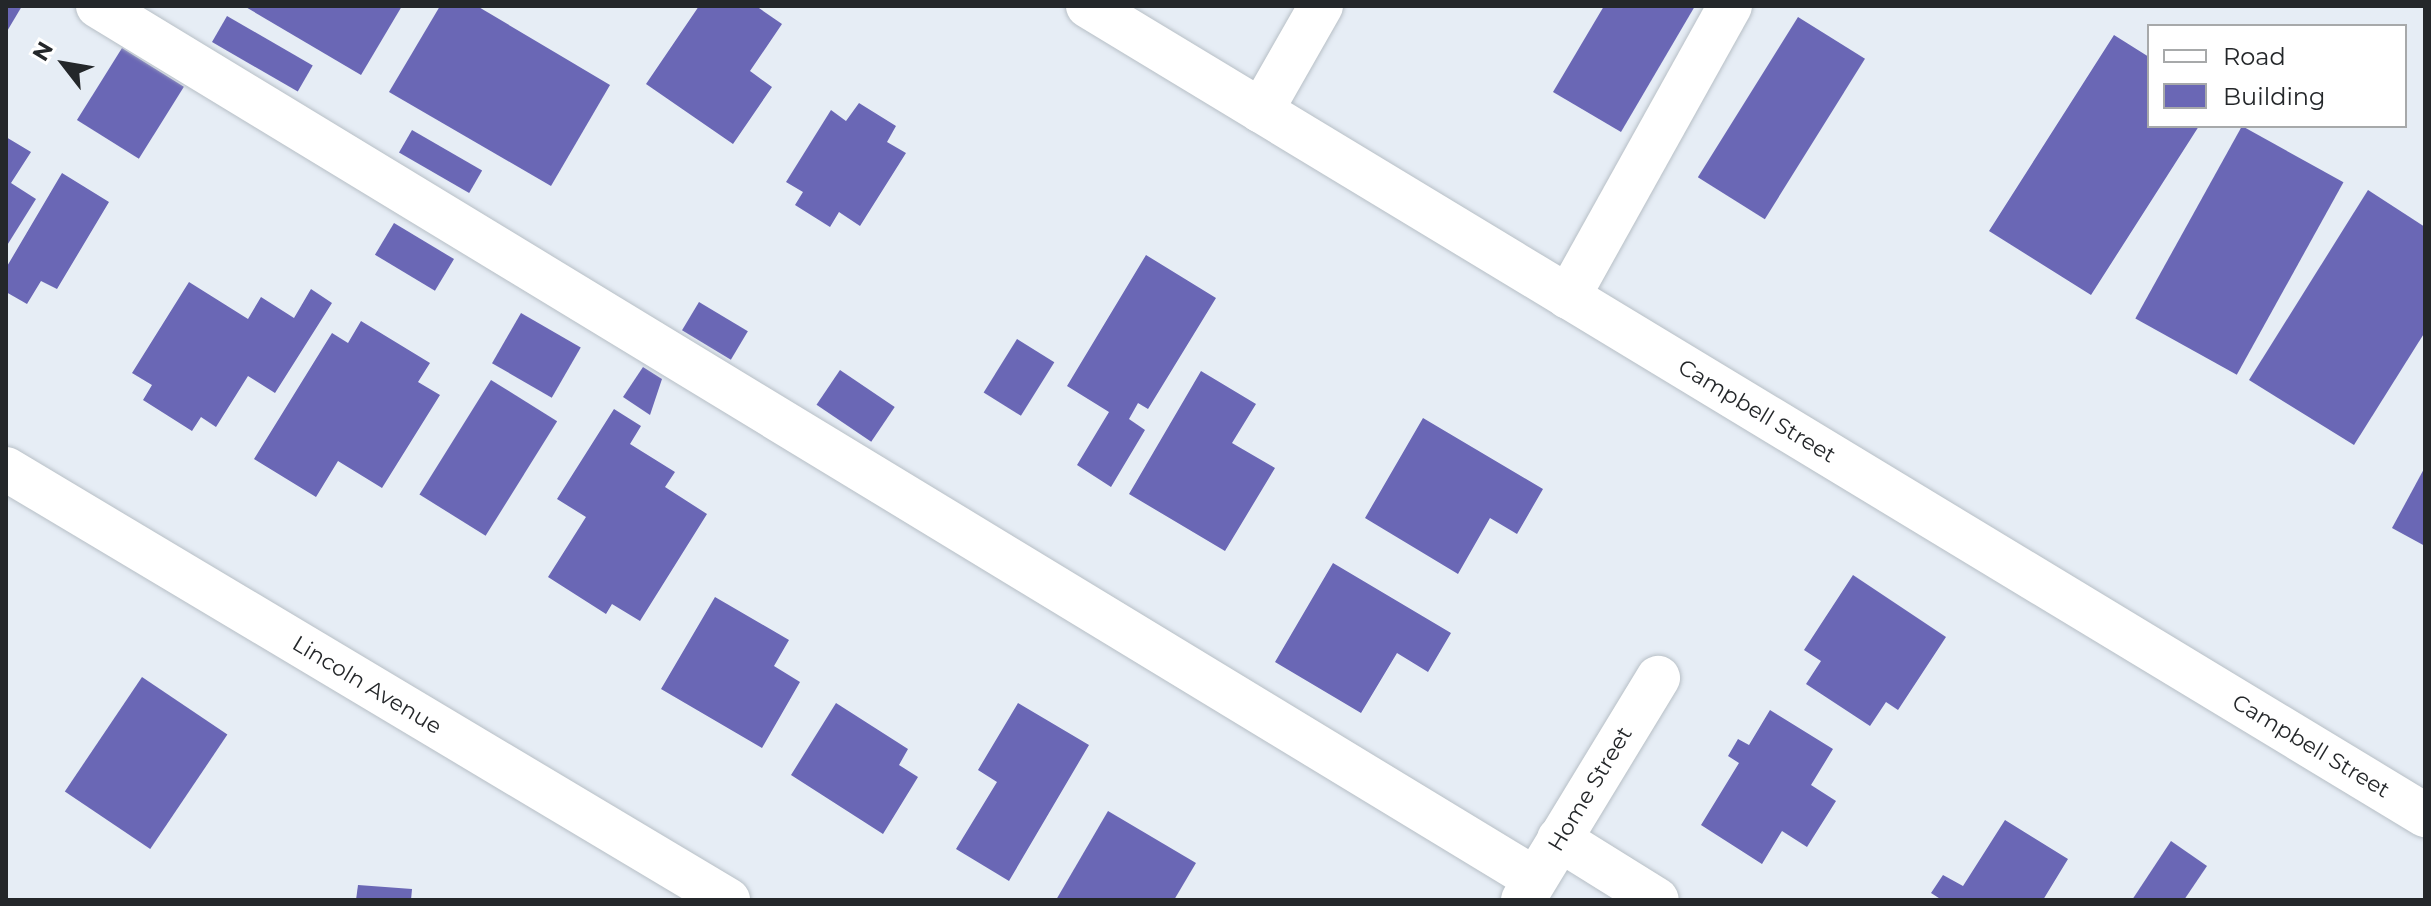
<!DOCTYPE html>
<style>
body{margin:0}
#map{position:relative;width:2431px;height:906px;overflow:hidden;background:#e6edf5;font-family:Montserrat,sans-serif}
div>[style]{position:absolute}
.building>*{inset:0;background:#6a67b5;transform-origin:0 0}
.roads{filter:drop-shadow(0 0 2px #b7bfc6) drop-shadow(0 0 2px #b7bfc6)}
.minor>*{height:44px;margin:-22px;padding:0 22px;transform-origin:22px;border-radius:22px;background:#fff}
span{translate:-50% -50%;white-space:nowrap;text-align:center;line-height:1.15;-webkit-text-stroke:6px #fff;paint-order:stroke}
.street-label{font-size:22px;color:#24272a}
.frame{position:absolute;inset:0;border:8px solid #24272a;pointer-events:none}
.legend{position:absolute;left:2147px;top:24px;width:260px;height:104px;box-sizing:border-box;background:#fff;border:2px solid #a7a9aa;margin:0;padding:10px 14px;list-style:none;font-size:24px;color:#24272a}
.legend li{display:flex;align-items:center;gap:16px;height:40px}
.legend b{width:40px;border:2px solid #a7a9aa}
.north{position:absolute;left:24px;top:24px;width:80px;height:80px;-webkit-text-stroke:6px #fff;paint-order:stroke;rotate:301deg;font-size:22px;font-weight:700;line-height:32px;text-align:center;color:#24272a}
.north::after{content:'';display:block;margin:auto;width:28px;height:36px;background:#24272a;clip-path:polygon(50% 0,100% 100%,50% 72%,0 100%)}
</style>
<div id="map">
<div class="building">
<i style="clip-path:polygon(6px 6px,22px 6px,6px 33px)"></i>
<i style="clip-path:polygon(244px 6px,402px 6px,361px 75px)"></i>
<i style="clip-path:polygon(440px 6px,477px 6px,610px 85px,551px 186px,389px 92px)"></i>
<i style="clip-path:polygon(699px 6px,756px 6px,782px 24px,750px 71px,772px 87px,733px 144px,646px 84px)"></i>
<i style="clip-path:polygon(1604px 6px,1695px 6px,1621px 132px,1553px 92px)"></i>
<i style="left:227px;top:16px;width:99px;height:30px;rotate:30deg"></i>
<i style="left:1798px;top:17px;width:79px;height:189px;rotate:32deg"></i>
<i style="clip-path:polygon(2114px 35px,2149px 57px,2149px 126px,2199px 126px,2091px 295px,1989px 231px)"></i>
<i style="left:122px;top:48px;width:73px;height:85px;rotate:32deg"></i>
<i style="clip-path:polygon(859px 103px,896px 126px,887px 142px,906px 153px,860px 226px,839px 212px,830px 227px,795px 205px,803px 192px,786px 182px,831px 110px,846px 121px)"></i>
<i style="left:2242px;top:126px;width:116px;height:220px;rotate:29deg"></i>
<i style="left:412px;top:130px;width:81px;height:26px;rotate:30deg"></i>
<i style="clip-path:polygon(6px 137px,31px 152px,11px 183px,36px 199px,6px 247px)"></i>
<i style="clip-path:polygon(62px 173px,109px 202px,57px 289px,41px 281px,27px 304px,6px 292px,6px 268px)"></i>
<i style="clip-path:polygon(2368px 190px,2425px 227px,2425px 332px,2354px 445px,2249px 380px)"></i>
<i style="left:394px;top:223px;width:70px;height:37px;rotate:31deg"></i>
<i style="clip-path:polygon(1146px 255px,1216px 298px,1148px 409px,1138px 403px,1129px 419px,1145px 430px,1111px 487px,1077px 465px,1109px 412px,1067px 386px)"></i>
<i style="clip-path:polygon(189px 282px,248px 319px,261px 297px,294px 318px,311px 289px,332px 303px,275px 393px,248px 376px,216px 427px,201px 417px,192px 431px,143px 400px,152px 385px,132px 373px)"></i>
<i style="left:699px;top:302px;width:57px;height:33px;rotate:31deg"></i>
<i style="left:521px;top:313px;width:69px;height:58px;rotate:30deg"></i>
<i style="clip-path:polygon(361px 321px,430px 363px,418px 382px,440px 395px,382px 488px,338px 461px,316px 497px,254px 459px,332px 333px,348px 343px)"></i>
<i style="left:1017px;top:339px;width:44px;height:63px;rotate:32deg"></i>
<i style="clip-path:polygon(643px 367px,662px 379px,650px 415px,623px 397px)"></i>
<i style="left:840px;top:370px;width:66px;height:42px;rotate:34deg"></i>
<i style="clip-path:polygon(1201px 371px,1256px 404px,1232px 443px,1275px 468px,1225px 551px,1129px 494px)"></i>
<i style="left:491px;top:380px;width:78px;height:135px;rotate:32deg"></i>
<i style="clip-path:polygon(614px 409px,641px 426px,630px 444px,675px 472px,665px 487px,707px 514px,640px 621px,612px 604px,606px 614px,548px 577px,586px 517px,557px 499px)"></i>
<i style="clip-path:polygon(1423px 418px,1543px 489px,1517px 534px,1490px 518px,1458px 574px,1365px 518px)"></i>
<i style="clip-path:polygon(2425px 467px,2425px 546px,2392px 528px)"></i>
<i style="clip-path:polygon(1333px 563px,1451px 633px,1428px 672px,1397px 653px,1361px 713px,1275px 662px)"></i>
<i style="clip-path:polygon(1853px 575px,1946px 637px,1898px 710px,1886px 702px,1870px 726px,1806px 684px,1821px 661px,1804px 650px)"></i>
<i style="clip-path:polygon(715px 597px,789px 640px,774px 666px,800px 682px,762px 748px,661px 689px)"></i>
<i style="left:142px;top:677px;width:103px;height:138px;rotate:34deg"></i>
<i style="clip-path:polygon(836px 703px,908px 749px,899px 765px,918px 777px,883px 834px,791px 775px)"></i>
<i style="clip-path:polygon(1018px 703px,1089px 745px,1009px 881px,956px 849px,997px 782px,978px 770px)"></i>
<i style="clip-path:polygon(1770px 710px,1833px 749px,1811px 785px,1836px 801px,1807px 847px,1782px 831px,1762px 864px,1701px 825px,1739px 763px,1728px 756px,1738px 739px,1749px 745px)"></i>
<i style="clip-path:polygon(1108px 811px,1196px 863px,1174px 900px,1056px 900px)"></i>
<i style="clip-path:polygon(2005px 820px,2068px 859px,2043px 900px,1942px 900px,1931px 893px,1943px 875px,1963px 886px)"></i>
<i style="clip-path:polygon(2171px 841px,2207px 866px,2184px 900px,2132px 900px)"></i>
<i style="clip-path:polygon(358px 885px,412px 889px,411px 900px,356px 900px)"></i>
</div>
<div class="roads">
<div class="minor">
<i style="left:98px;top:6px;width:1681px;rotate:31.28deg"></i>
<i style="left:1088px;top:6px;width:1563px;rotate:31.18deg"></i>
<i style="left:1261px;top:111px;width:121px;rotate:-60.3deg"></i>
<i style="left:1568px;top:297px;width:333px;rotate:-60.9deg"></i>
<i style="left:6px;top:469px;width:841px;rotate:30.84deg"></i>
<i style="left:1559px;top:839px;width:115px;rotate:31.9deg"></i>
<i style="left:1523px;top:900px;width:260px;rotate:-58.7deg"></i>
</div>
</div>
<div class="street-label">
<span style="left:1757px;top:411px;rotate:31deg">Campbell Street</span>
<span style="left:367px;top:685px;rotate:31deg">Lincoln Avenue</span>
<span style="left:2311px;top:746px;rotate:31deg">Campbell Street</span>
<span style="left:1590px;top:789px;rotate:-59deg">Home Street</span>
</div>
<div class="frame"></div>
<ul class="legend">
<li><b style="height:10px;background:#fff"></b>Road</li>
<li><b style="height:22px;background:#6a67b5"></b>Building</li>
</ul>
<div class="north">N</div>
</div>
